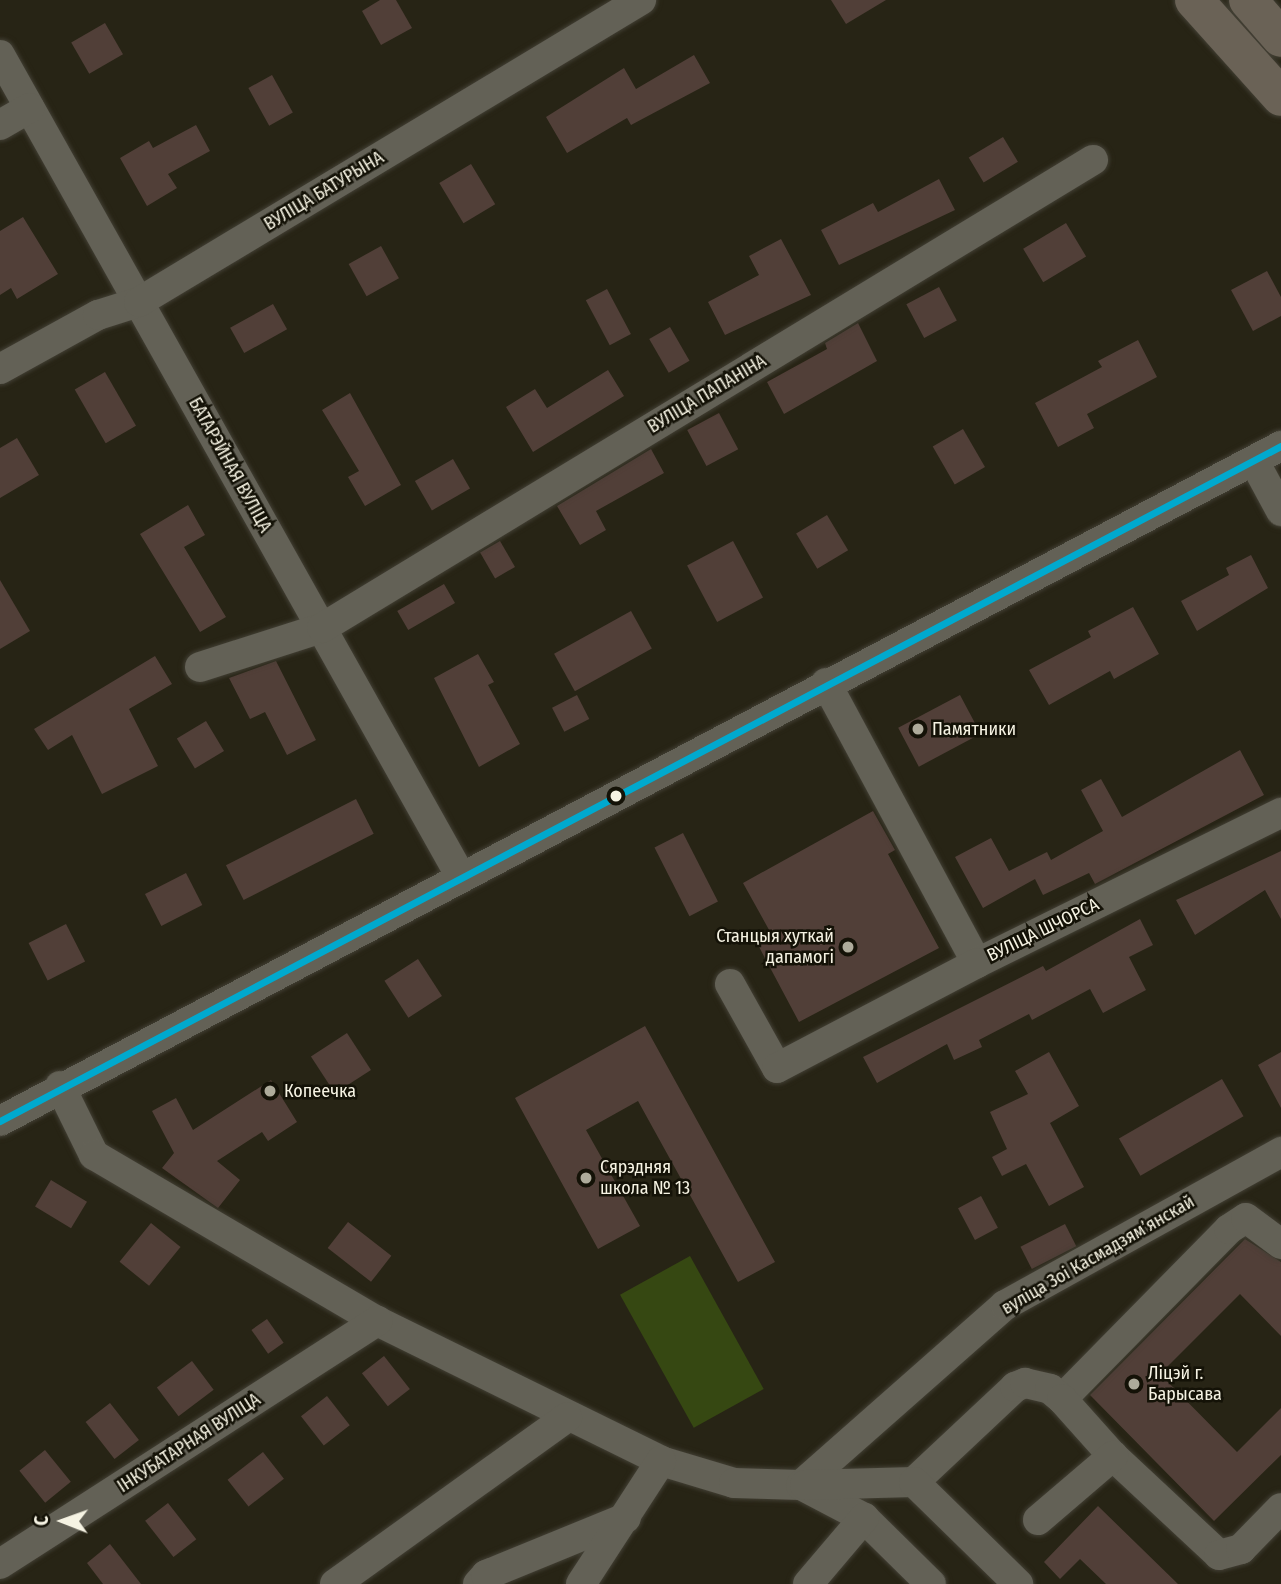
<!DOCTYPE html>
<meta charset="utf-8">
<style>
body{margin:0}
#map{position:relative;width:1281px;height:1584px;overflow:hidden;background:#272415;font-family:"Fira Sans Condensed",sans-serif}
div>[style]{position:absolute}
.green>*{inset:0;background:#364812;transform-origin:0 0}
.building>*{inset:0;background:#513f38;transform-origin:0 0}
.roads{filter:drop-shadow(0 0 2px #423f34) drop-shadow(0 0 2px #423f34)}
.minor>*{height:30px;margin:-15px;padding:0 15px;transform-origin:15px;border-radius:15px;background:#636156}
.major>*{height:38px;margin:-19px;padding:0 19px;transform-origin:19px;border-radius:19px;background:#6a6256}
.bus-1>*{height:7px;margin:-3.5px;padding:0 3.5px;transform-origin:3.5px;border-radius:3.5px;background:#00a9ce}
.dots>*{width:19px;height:19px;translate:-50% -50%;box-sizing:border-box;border:4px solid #141207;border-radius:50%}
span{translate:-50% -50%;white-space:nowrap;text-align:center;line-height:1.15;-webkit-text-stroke:5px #141207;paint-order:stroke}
.street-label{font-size:18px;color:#f6f3e3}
.poi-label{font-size:18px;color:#f6f3e3}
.left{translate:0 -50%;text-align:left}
.right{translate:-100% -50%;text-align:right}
.north{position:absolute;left:28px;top:1486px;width:70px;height:70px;-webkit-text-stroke:5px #141207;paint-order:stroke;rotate:271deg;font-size:19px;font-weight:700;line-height:28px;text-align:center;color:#f6f3e3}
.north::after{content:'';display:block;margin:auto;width:24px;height:32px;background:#f6f3e3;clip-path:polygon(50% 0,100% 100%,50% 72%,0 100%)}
</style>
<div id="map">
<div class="green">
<i style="left:690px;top:1256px;width:152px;height:80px;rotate:61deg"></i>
</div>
<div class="building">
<i style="clip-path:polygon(380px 0,396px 0,412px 28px,381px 45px,362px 11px)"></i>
<i style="clip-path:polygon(831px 0,886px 0,846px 24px)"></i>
<i style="left:105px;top:23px;width:36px;height:39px;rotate:60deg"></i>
<i style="clip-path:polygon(694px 55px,710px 83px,631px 125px,627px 118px,567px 153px,546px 117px,624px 68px,636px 89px)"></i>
<i style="left:272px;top:75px;width:43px;height:27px;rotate:61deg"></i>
<i style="clip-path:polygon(196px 125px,210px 151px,168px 174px,177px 188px,147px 206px,120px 158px,149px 141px,153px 148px)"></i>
<i style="left:1003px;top:137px;width:29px;height:40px;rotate:59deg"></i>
<i style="left:471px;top:164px;width:47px;height:37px;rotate:59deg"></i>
<i style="clip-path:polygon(939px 179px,955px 210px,839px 265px,821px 230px,873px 203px,878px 212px)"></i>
<i style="clip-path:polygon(23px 217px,58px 274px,17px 299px,11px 288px,0 295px,0 231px)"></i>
<i style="left:1066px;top:223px;width:39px;height:50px;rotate:59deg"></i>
<i style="clip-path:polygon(781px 239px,811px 295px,725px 335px,708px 302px,759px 275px,749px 256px)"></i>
<i style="left:381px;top:246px;width:37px;height:37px;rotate:61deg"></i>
<i style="clip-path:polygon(1267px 271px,1281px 297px,1281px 316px,1253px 331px,1231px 290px)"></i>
<i style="left:939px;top:287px;width:38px;height:37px;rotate:62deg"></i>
<i style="left:607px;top:289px;width:51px;height:24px;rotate:62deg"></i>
<i style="left:273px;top:304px;width:29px;height:49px;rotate:61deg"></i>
<i style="clip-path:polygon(858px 323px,877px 361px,784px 414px,767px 382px,827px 349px,825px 343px)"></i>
<i style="left:670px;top:327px;width:39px;height:24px;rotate:60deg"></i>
<i style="clip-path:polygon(1138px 340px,1157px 377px,1087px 414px,1094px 428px,1058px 447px,1035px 403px,1102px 367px,1098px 361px)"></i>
<i style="clip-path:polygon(608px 370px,624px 396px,533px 452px,506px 407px,535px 389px,547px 408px)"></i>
<i style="left:105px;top:372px;width:62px;height:35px;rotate:60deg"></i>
<i style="clip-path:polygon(350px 393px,401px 485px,365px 506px,348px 477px,359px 471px,322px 410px)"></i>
<i style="left:719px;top:413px;width:41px;height:36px;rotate:62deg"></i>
<i style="left:963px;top:429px;width:44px;height:35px;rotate:60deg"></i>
<i style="clip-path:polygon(17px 438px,39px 475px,0 498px,0 448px)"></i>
<i style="clip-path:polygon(651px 449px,664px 473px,596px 511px,606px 530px,580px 545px,557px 506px)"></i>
<i style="left:453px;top:459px;width:34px;height:44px;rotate:60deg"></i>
<i style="clip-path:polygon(188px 505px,205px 535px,184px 547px,226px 617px,200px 632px,140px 534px)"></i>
<i style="left:827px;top:515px;width:41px;height:36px;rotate:59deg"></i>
<i style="left:500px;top:541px;width:30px;height:23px;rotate:60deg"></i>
<i style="left:733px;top:541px;width:64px;height:52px;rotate:62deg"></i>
<i style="clip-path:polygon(1251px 555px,1268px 588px,1197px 631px,1181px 601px,1229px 575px,1226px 568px)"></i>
<i style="clip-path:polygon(0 580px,30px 631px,0 649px)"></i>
<i style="left:444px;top:584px;width:22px;height:54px;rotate:60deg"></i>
<i style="clip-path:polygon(1133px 607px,1159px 654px,1114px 679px,1110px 671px,1049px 705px,1029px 670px,1091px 637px,1088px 631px)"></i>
<i style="left:631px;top:611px;width:43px;height:88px;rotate:61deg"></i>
<i style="clip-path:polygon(478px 654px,494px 682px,488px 685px,520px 744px,479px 767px,434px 678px)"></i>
<i style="clip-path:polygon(155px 656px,172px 684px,129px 709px,158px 766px,102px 794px,72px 735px,48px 750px,34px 729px)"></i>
<i style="clip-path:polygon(276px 661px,316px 740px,287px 755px,265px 712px,250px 719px,229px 678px)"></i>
<i style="left:577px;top:695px;width:27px;height:28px;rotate:63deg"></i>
<i style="left:960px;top:695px;width:44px;height:70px;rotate:62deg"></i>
<i style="left:206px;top:721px;width:35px;height:34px;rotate:59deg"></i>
<i style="clip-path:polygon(1240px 750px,1264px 795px,1095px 884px,1089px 873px,1043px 895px,1035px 879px,983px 908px,955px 857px,991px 838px,1009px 871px,1047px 852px,1051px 860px,1103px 831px,1081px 790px,1101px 779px,1122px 817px)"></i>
<i style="left:356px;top:799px;width:39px;height:146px;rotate:63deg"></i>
<i style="clip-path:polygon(873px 811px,895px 850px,888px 854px,939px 948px,799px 1022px,758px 945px,773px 937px,743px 883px)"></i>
<i style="left:683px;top:833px;width:77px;height:32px;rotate:63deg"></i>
<i style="clip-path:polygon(1281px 851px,1281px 919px,1265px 890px,1195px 935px,1176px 900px)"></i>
<i style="left:186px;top:873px;width:36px;height:46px;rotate:63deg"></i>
<i style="clip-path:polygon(1140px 919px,1153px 945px,1129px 957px,1146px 990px,1103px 1013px,1090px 989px,1032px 1020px,1029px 1014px,979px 1040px,982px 1047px,954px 1060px,947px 1044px,877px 1083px,863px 1057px,1043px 966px,1046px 971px)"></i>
<i style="left:66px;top:924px;width:42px;height:42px;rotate:63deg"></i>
<i style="left:418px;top:959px;width:44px;height:40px;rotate:57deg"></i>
<i style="clip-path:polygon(645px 1026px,775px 1262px,738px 1282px,638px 1101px,586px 1130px,640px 1226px,598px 1249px,515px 1098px)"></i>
<i style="left:347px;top:1033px;width:44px;height:43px;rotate:57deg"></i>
<i style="clip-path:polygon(1049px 1052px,1079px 1106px,1050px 1123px,1084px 1187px,1049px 1206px,1026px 1164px,1002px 1176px,992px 1157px,1007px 1149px,990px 1112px,1028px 1094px,1015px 1071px)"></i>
<i style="clip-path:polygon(1281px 1052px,1281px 1108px,1258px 1065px)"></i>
<i style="left:1222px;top:1079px;width:43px;height:119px;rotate:60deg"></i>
<i style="clip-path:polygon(271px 1080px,297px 1122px,268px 1141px,262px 1132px,217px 1161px,240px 1180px,218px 1208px,162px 1168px,174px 1153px,152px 1111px,176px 1098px,193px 1130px)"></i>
<i style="left:51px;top:1180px;width:42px;height:31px;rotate:31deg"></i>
<i style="left:981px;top:1196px;width:36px;height:26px;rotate:62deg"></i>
<i style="left:348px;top:1222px;width:55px;height:33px;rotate:38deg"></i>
<i style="left:151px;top:1223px;width:38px;height:50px;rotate:39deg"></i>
<i style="left:1065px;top:1224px;width:25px;height:50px;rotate:63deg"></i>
<i style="clip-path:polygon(1245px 1239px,1281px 1262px,1281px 1336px,1240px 1294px,1160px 1374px,1237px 1452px,1281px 1408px,1281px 1455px,1214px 1521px,1090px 1395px)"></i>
<i style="left:267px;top:1319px;width:29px;height:19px;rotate:55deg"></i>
<i style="left:384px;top:1356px;width:42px;height:28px;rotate:52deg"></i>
<i style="left:192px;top:1361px;width:36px;height:44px;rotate:53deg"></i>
<i style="left:327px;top:1396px;width:37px;height:33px;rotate:52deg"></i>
<i style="left:110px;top:1403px;width:47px;height:31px;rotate:52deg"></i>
<i style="left:45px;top:1450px;width:41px;height:33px;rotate:51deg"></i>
<i style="left:263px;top:1452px;width:34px;height:45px;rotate:52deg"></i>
<i style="left:168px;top:1503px;width:46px;height:29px;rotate:52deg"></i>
<i style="clip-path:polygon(1098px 1506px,1178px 1584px,1106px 1584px,1080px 1559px,1060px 1579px,1044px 1562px)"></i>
<i style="clip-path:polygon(110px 1544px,141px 1584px,103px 1584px,87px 1563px)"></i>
</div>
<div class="roads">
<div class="minor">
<i style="left:0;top:55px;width:940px;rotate:60.71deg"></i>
<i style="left:0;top:125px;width:34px;rotate:-30deg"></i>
<i style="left:0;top:369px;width:112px;rotate:-28.9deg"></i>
<i style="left:98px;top:315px;width:43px;rotate:-17.6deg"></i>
<i style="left:139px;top:302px;width:586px;rotate:-31.03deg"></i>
<i style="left:1254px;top:461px;width:57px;rotate:61.6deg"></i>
<i style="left:200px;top:667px;width:128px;rotate:-17.7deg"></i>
<i style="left:322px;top:628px;width:902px;rotate:-31.26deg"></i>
<i style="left:826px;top:683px;width:318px;rotate:61.7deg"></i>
<i style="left:977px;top:963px;width:339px;rotate:-26.3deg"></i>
<i style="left:730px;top:984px;width:96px;rotate:60.8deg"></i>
<i style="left:777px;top:1068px;width:226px;rotate:-27.7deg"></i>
<i style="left:60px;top:1086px;width:77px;rotate:63.8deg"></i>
<i style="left:94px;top:1155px;width:328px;rotate:30.4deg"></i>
<i style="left:377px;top:1321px;width:317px;rotate:26.2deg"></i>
<i style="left:661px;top:1461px;width:76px;rotate:16.8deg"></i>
<i style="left:734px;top:1483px;width:67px;rotate:1.7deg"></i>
<i style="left:801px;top:1485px;width:71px;rotate:27.6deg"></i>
<i style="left:864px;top:1518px;width:94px;rotate:44.6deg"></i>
<i style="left:0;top:1121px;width:1448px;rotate:-27.79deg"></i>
<i style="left:1062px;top:1399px;width:238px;rotate:-45.5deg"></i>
<i style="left:1229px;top:1229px;width:20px;rotate:-33deg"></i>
<i style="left:1246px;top:1218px;width:44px;rotate:36.6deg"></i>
<i style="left:914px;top:1482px;width:139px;rotate:-43.2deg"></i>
<i style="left:1015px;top:1387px;width:11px;rotate:-22deg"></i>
<i style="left:1025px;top:1383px;width:26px;rotate:13deg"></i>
<i style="left:1050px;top:1389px;width:16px;rotate:40deg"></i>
<i style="left:1062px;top:1399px;width:76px;rotate:48.2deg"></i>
<i style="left:1113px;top:1456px;width:145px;rotate:43deg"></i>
<i style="left:1219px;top:1555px;width:23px;rotate:-15deg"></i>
<i style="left:1241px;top:1549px;width:57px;rotate:-45.7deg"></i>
<i style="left:801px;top:1485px;width:272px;rotate:-41.4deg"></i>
<i style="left:1005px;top:1305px;width:316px;rotate:-29deg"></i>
<i style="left:805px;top:1485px;width:109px;rotate:-1.6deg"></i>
<i style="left:914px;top:1482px;width:146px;rotate:44.4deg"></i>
<i style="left:1038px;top:1520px;width:99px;rotate:-40.5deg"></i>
<i style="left:0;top:1564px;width:449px;rotate:-32.8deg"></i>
<i style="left:335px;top:1584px;width:286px;rotate:-35.7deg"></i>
<i style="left:478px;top:1584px;width:12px;rotate:-48deg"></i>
<i style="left:486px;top:1575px;width:151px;rotate:-22.2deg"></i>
<i style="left:581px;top:1584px;width:147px;rotate:-57deg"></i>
<i style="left:808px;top:1584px;width:87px;rotate:-49.7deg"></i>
</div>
<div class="major">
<i style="left:1194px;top:0;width:130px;rotate:48.1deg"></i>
<i style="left:1248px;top:0;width:50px;rotate:49deg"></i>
</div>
</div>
<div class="bus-1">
<i style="left:0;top:1121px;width:1448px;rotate:-27.79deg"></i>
</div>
<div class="dots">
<i style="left:918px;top:729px;background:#aeab9b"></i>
<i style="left:616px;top:796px;background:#f6f3e3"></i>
<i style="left:848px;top:947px;background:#aeab9b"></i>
<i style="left:270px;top:1091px;background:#aeab9b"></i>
<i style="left:586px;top:1178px;background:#aeab9b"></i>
<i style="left:1134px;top:1384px;background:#aeab9b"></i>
</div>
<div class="street-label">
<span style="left:324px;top:191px;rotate:-31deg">ВУЛІЦА БАТУРЫНА</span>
<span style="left:707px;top:394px;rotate:-31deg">ВУЛІЦА ПАПАНІНА</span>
<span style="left:230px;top:465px;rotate:61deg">БАТАРЭЙНАЯ ВУЛІЦА</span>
<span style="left:1043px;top:930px;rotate:-26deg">ВУЛІЦА ШЧОРСА</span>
<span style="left:1098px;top:1255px;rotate:-30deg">вуліца Зоі Касмадзямʼянскай</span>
<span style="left:189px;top:1443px;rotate:-33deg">ІНКУБАТАРНАЯ ВУЛІЦА</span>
</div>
<div class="poi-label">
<span class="left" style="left:932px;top:729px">Памятники</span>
<span class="right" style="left:834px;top:947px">Станцыя хуткай<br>дапамогі</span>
<span class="left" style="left:284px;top:1091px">Копеечка</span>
<span class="left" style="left:600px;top:1178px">Сярэдняя<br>школа № 13</span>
<span class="left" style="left:1148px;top:1384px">Ліцэй г.<br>Барысава</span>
</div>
<div class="north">С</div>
</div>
